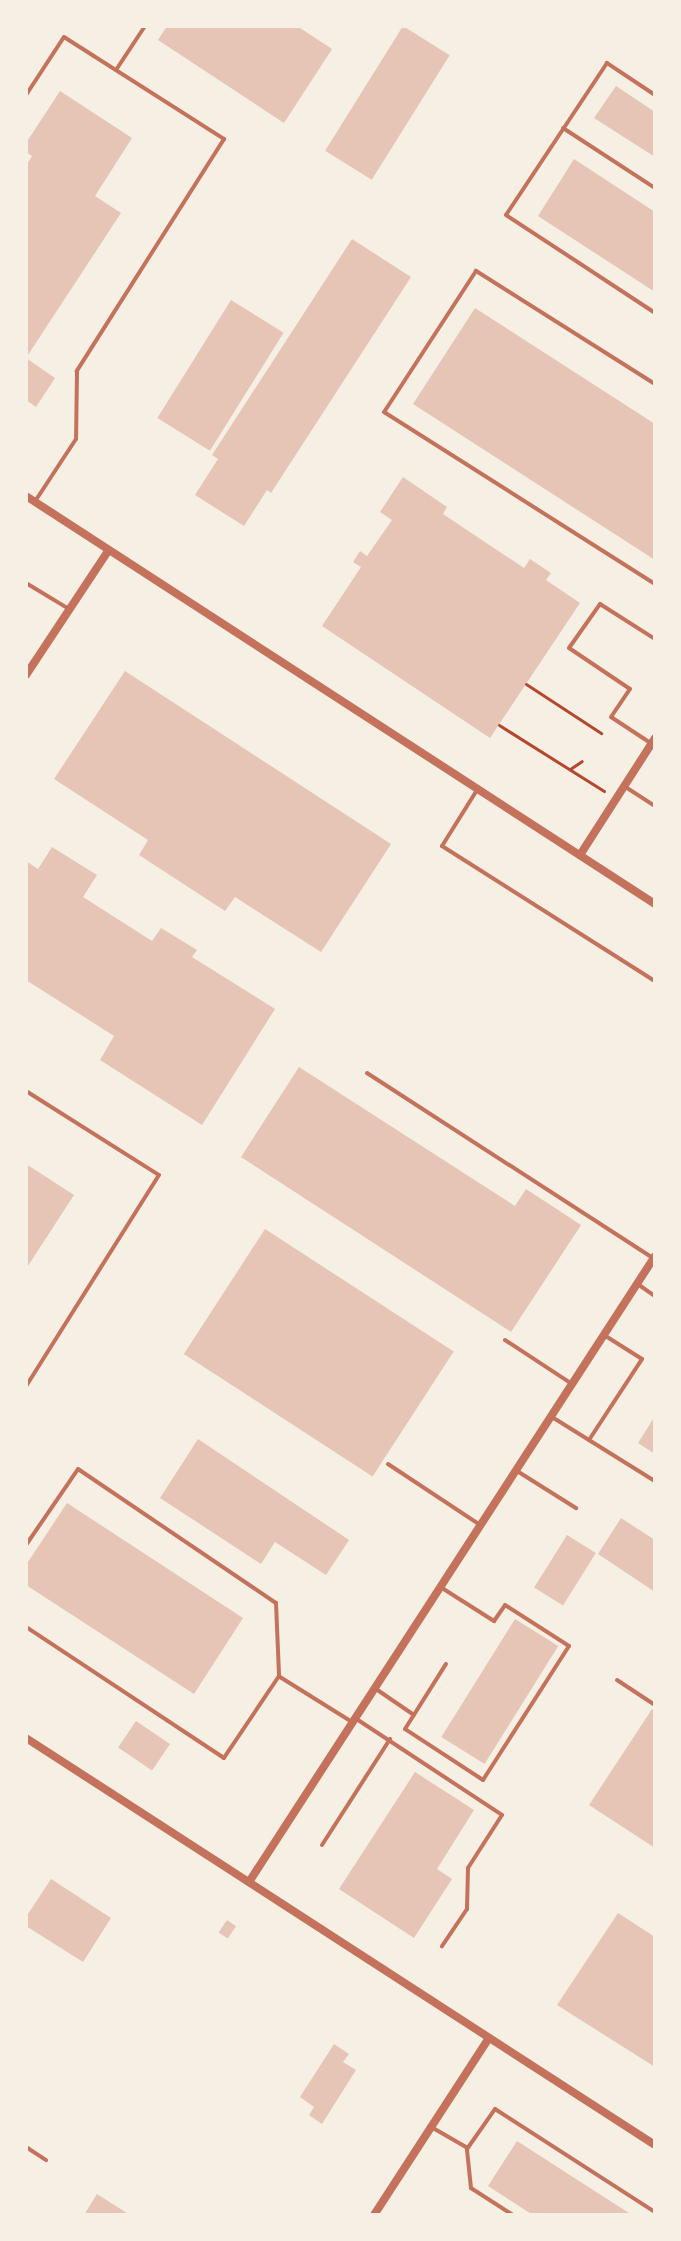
<!DOCTYPE html>
<style>
body{margin:0}
#map{position:relative;width:681px;height:2241px;overflow:hidden;background:#f6efe4;font-family:Quicksand,sans-serif}
div>[style]{position:absolute}
.building>*{inset:0;background:#e6c5b7;transform-origin:0 0}
.path>*{height:3px;margin:-1.5px;padding:0 1.5px;transform-origin:1.5px;border-radius:1.5px;background:#b5482f}
.service>*{height:4px;margin:-2px;padding:0 2px;transform-origin:2px;border-radius:2px;background:#c5725c}
.minor>*{height:8px;margin:-4px;padding:0 4px;transform-origin:4px;border-radius:4px;background:#c5725c}
span{translate:-50% -50%;white-space:nowrap;text-align:center;line-height:1.15;-webkit-text-stroke:7px #f6efe4;paint-order:stroke}
.frame{position:absolute;inset:0;border:28px solid #f6efe4;pointer-events:none}
</style>
<div id="map">
<div class="building">
<i style="clip-path:polygon(167px 26px,297px 26px,332px 49px,284px 123px,158px 40px)"></i>
<i style="left:403px;top:26px;width:55px;height:147px;rotate:32deg"></i>
<i style="clip-path:polygon(616px 86px,655px 112px,655px 157px,594px 118px)"></i>
<i style="clip-path:polygon(60px 91px,132px 138px,95px 196px,121px 213px,26px 358px,26px 166px,32px 156px,26px 152px,26px 143px)"></i>
<i style="clip-path:polygon(574px 159px,655px 212px,655px 292px,538px 216px)"></i>
<i style="clip-path:polygon(352px 239px,411px 277px,271px 493px,267px 490px,244px 526px,195px 495px,218px 459px,212px 455px)"></i>
<i style="left:231px;top:300px;width:62px;height:139px;rotate:32deg"></i>
<i style="clip-path:polygon(475px 308px,655px 424px,655px 560px,413px 404px)"></i>
<i style="clip-path:polygon(26px 358px,55px 378px,36px 407px,26px 400px)"></i>
<i style="clip-path:polygon(403px 477px,447px 507px,443px 514px,524px 568px,530px 559px,551px 573px,546px 580px,580px 603px,490px 738px,322px 626px,361px 567px,353px 562px,360px 551px,367px 556px,392px 520px,380px 512px)"></i>
<i style="clip-path:polygon(125px 671px,391px 844px,321px 952px,235px 897px,225px 911px,139px 855px,148px 840px,54px 779px)"></i>
<i style="clip-path:polygon(52px 847px,97px 875px,83px 897px,152px 941px,161px 928px,197px 950px,192px 957px,275px 1009px,202px 1125px,100px 1060px,114px 1036px,26px 980px,26px 861px,38px 869px)"></i>
<i style="clip-path:polygon(299px 1067px,515px 1206px,526px 1189px,581px 1225px,511px 1332px,241px 1157px)"></i>
<i style="clip-path:polygon(26px 1164px,74px 1195px,26px 1269px)"></i>
<i style="left:265px;top:1229px;width:225px;height:149px;rotate:33deg"></i>
<i style="clip-path:polygon(655px 1416px,655px 1454px,638px 1443px)"></i>
<i style="clip-path:polygon(198px 1439px,349px 1540px,326px 1575px,275px 1542px,261px 1564px,160px 1498px)"></i>
<i style="clip-path:polygon(67px 1503px,243px 1618px,194px 1694px,26px 1585px,26px 1565px)"></i>
<i style="clip-path:polygon(621px 1518px,655px 1540px,655px 1592px,598px 1554px)"></i>
<i style="left:567px;top:1535px;width:34px;height:62px;rotate:32deg"></i>
<i style="left:515px;top:1619px;width:51px;height:139px;rotate:32deg"></i>
<i style="clip-path:polygon(652px 1709px,655px 1711px,655px 1848px,589px 1805px)"></i>
<i style="left:136px;top:1721px;width:41px;height:32px;rotate:34deg"></i>
<i style="clip-path:polygon(415px 1772px,474px 1810px,437px 1869px,452px 1879px,414px 1938px,339px 1889px)"></i>
<i style="clip-path:polygon(51px 1879px,111px 1918px,83px 1962px,26px 1926px,26px 1917px)"></i>
<i style="clip-path:polygon(618px 1913px,655px 1937px,655px 2067px,557px 2005px)"></i>
<i style="left:227px;top:1920px;width:11px;height:15px;rotate:34deg"></i>
<i style="clip-path:polygon(334px 2044px,349px 2054px,343px 2062px,356px 2070px,322px 2124px,309px 2115px,314px 2107px,300px 2097px)"></i>
<i style="clip-path:polygon(517px 2141px,632px 2215px,533px 2215px,488px 2186px)"></i>
<i style="clip-path:polygon(97px 2194px,130px 2215px,84px 2215px)"></i>
</div>
<div class="path">
<i style="left:526px;top:684px;width:90px;rotate:33.2deg"></i>
<i style="left:499px;top:725px;width:124px;rotate:32.2deg"></i>
<i style="left:570px;top:769px;width:14px;rotate:-34deg"></i>
</div>
<div class="service">
<i style="left:116px;top:70px;width:53px;rotate:-56.6deg"></i>
<i style="left:26px;top:95px;width:69px;rotate:-56.8deg"></i>
<i style="left:64px;top:37px;width:190px;rotate:32.5deg"></i>
<i style="left:224px;top:139px;width:275px;rotate:122.4deg"></i>
<i style="left:77px;top:371px;width:68px;rotate:90.8deg"></i>
<i style="left:76px;top:439px;width:73px;rotate:123.3deg"></i>
<i style="left:655px;top:95px;width:58px;rotate:-146.3deg"></i>
<i style="left:607px;top:63px;width:182px;rotate:123.6deg"></i>
<i style="left:506px;top:215px;width:178px;rotate:33.3deg"></i>
<i style="left:563px;top:128px;width:110px;rotate:33.1deg"></i>
<i style="left:655px;top:384px;width:212px;rotate:-147.7deg"></i>
<i style="left:476px;top:271px;width:168px;rotate:123.1deg"></i>
<i style="left:384px;top:412px;width:321px;rotate:32.4deg"></i>
<i style="left:26px;top:583px;width:50px;rotate:31.2deg"></i>
<i style="left:649px;top:742px;width:45px;rotate:-146.7deg"></i>
<i style="left:611px;top:717px;width:34px;rotate:-56deg"></i>
<i style="left:630px;top:689px;width:73px;rotate:-146.1deg"></i>
<i style="left:569px;top:648px;width:54px;rotate:-54.8deg"></i>
<i style="left:600px;top:604px;width:65px;rotate:32.5deg"></i>
<i style="left:624px;top:786px;width:37px;rotate:33deg"></i>
<i style="left:477px;top:790px;width:66px;rotate:122deg"></i>
<i style="left:442px;top:846px;width:252px;rotate:32.4deg"></i>
<i style="left:367px;top:1073px;width:341px;rotate:32.9deg"></i>
<i style="left:26px;top:1091px;width:157px;rotate:32.3deg"></i>
<i style="left:159px;top:1175px;width:249px;rotate:122.2deg"></i>
<i style="left:639px;top:1285px;width:19px;rotate:35deg"></i>
<i style="left:505px;top:1340px;width:80px;rotate:33.3deg"></i>
<i style="left:552px;top:1417px;width:121px;rotate:31.9deg"></i>
<i style="left:589px;top:1440px;width:97px;rotate:-56.8deg"></i>
<i style="left:642px;top:1359px;width:45px;rotate:-147.7deg"></i>
<i style="left:388px;top:1464px;width:110px;rotate:33.5deg"></i>
<i style="left:517px;top:1471px;width:70px;rotate:32.1deg"></i>
<i style="left:26px;top:1545px;width:92px;rotate:-55.6deg"></i>
<i style="left:78px;top:1469px;width:239px;rotate:34.1deg"></i>
<i style="left:276px;top:1603px;width:73px;rotate:87.6deg"></i>
<i style="left:279px;top:1676px;width:99px;rotate:123.9deg"></i>
<i style="left:224px;top:1758px;width:237px;rotate:-146.5deg"></i>
<i style="left:442px;top:1588px;width:62px;rotate:32.4deg"></i>
<i style="left:494px;top:1621px;width:19px;rotate:-55deg"></i>
<i style="left:505px;top:1605px;width:76px;rotate:32.6deg"></i>
<i style="left:569px;top:1646px;width:159px;rotate:122.7deg"></i>
<i style="left:483px;top:1780px;width:93px;rotate:-146.8deg"></i>
<i style="left:405px;top:1729px;width:77px;rotate:-57.8deg"></i>
<i style="left:280px;top:1677px;width:85px;rotate:32deg"></i>
<i style="left:617px;top:1680px;width:45px;rotate:33.3deg"></i>
<i style="left:376px;top:1689px;width:46px;rotate:34.4deg"></i>
<i style="left:355px;top:1718px;width:176px;rotate:33.4deg"></i>
<i style="left:502px;top:1815px;width:63px;rotate:122.7deg"></i>
<i style="left:468px;top:1868px;width:41px;rotate:91.4deg"></i>
<i style="left:467px;top:1909px;width:45px;rotate:124deg"></i>
<i style="left:322px;top:1845px;width:126px;rotate:-57.3deg"></i>
<i style="left:433px;top:2128px;width:39px;rotate:30deg"></i>
<i style="left:26px;top:2147px;width:24px;rotate:33deg"></i>
<i style="left:513px;top:2215px;width:50px;rotate:-147.3deg"></i>
<i style="left:471px;top:2188px;width:39px;rotate:-96deg"></i>
<i style="left:467px;top:2149px;width:49px;rotate:-55deg"></i>
<i style="left:495px;top:2109px;width:190px;rotate:32.8deg"></i>
</div>
<div class="minor">
<i style="left:26px;top:496px;width:750px;rotate:32.97deg"></i>
<i style="left:26px;top:675px;width:149px;rotate:-56.5deg"></i>
<i style="left:580px;top:855px;width:139px;rotate:-57.3deg"></i>
<i style="left:26px;top:1738px;width:749px;rotate:32.91deg"></i>
<i style="left:249px;top:1882px;width:746px;rotate:-57.03deg"></i>
<i style="left:374px;top:2215px;width:211px;rotate:-57deg"></i>
</div>
<div class="frame"></div>
</div>
